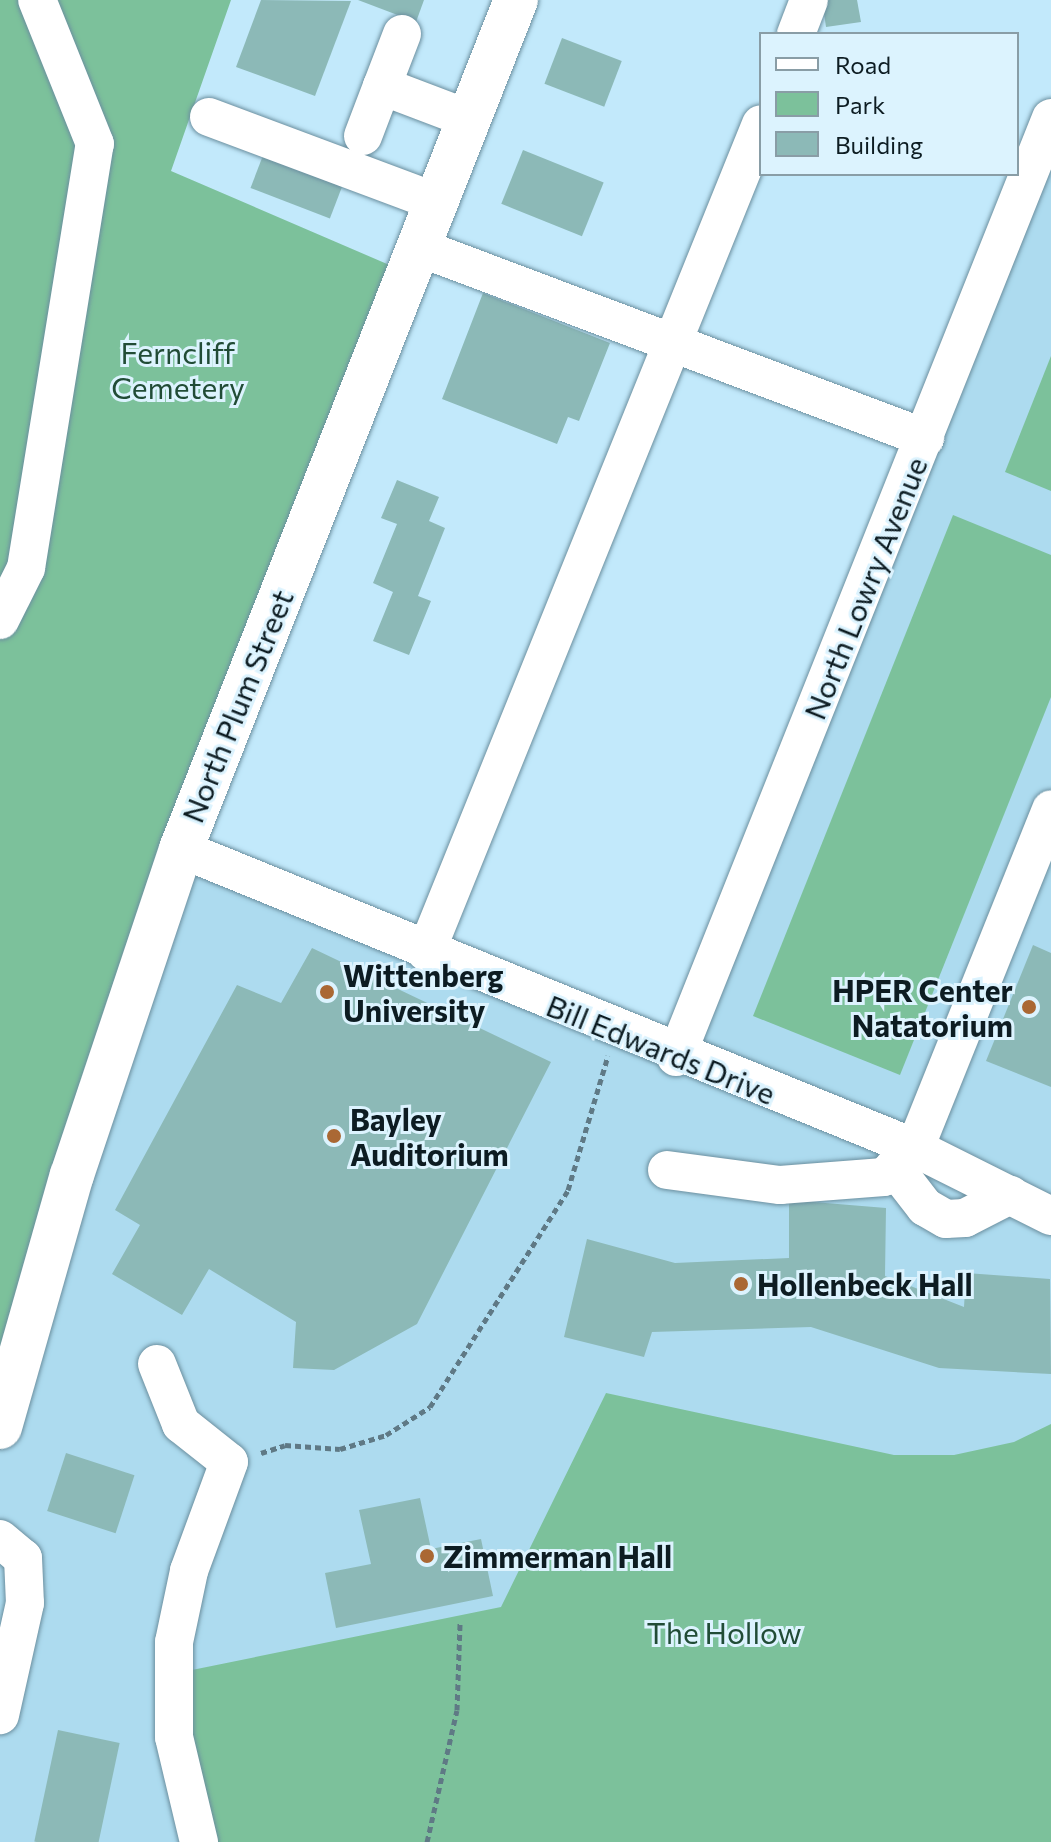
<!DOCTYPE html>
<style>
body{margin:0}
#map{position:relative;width:1051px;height:1842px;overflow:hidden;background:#c2e9fb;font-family:Commissioner,sans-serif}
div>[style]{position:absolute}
.built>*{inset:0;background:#addbef}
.green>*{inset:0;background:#7cc19b}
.building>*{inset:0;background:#8cb9b7;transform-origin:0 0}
.path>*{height:5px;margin-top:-2.5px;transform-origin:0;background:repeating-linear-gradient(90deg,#5f7985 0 6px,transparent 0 10px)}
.roads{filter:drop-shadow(0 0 2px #6b8f9f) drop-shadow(0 0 2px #6b8f9f)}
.minor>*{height:38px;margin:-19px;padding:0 19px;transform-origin:19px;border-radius:19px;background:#fff}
.major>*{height:44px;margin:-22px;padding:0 22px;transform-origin:22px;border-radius:22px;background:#fff}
.dots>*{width:22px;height:22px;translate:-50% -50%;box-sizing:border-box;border:4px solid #dcf3fe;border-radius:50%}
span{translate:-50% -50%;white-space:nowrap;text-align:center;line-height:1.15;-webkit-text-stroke:6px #dcf3fe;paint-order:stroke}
.park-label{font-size:30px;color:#214c36}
.street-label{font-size:30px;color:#0d1c22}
.poi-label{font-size:30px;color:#0d1c22;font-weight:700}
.left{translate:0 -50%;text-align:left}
.right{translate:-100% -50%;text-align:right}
.legend{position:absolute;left:759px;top:32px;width:260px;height:144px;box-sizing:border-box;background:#dcf3fe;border:2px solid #899da6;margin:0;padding:10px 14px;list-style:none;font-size:24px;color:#0d1c22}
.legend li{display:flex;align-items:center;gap:16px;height:40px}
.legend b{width:40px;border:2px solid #899da6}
</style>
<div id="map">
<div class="built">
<i style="clip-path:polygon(1051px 114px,1051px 1842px,0 1842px,0 1427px,181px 849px,675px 1057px)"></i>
</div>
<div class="green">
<i style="clip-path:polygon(0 0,231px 0,171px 171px,408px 273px,0 1427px)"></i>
<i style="clip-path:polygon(1051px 356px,1051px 491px,1005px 472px)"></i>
<i style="clip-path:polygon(953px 515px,1051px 555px,1051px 697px,900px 1075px,753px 1016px)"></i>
<i style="clip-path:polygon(606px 1393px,894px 1455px,954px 1455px,1014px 1442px,1051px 1424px,1051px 1842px,203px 1842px,178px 1752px,187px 1671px,501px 1607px)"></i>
</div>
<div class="building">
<i style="clip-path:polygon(261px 0,351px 1px,315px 96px,236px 67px)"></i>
<i style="clip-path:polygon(358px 0,424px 0,416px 22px)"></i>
<i style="clip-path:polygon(822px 0,857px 0,861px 22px,826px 27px)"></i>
<i style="left:562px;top:38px;width:64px;height:49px;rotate:21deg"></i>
<i style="left:267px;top:145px;width:85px;height:46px;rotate:21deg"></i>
<i style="left:523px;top:150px;width:87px;height:58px;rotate:22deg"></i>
<i style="clip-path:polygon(483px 293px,610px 343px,579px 421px,568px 417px,557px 444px,442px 399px)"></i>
<i style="clip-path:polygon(397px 480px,439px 497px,429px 521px,445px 528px,418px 596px,431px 601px,409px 655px,373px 641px,393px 592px,373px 583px,397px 524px,381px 518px)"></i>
<i style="clip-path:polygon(1033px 945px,1051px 953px,1051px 1087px,986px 1061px)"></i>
<i style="clip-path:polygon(312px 948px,551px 1062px,417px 1324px,334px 1370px,293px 1368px,296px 1322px,209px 1269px,182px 1315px,112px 1274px,140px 1225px,115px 1210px,237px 985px,281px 1003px)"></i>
<i style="clip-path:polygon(789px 1200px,886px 1208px,885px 1276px,964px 1307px,966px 1273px,1050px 1279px,1051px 1374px,939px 1368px,811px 1327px,652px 1332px,644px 1357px,564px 1337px,587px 1239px,675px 1263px,789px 1258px)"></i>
<i style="left:66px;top:1453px;width:72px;height:61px;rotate:18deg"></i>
<i style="clip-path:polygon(420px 1498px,431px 1549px,481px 1539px,493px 1596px,336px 1628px,325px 1573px,371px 1564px,359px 1510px)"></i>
<i style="left:58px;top:1730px;width:63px;height:114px;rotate:12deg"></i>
</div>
<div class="path">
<i style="left:261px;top:1453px;width:25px;rotate:-18deg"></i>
<i style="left:285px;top:1445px;width:55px;rotate:4.2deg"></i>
<i style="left:340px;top:1449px;width:48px;rotate:-16.9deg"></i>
<i style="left:386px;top:1435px;width:52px;rotate:-32.5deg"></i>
<i style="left:430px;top:1407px;width:257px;rotate:-57.5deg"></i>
<i style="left:568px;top:1190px;width:140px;rotate:-73.4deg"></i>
<i style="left:427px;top:1842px;width:135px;rotate:-77.2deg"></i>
<i style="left:457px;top:1710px;width:87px;rotate:-88deg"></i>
</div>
<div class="roads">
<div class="minor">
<i style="left:402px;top:34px;width:56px;rotate:111deg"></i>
<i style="left:382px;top:86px;width:93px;rotate:20.8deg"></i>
<i style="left:796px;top:34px;width:36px;rotate:-69deg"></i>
<i style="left:209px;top:117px;width:242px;rotate:20.5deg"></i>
<i style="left:363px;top:136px;width:53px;rotate:-69.2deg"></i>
<i style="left:418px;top:247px;width:542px;rotate:20.64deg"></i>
<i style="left:0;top:620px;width:58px;rotate:-63.4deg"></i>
<i style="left:26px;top:568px;width:430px;rotate:-80.8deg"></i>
<i style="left:95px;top:144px;width:155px;rotate:-111.9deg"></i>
<i style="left:181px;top:849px;width:793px;rotate:22.16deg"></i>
<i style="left:915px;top:1148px;width:152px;rotate:26.6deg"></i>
<i style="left:426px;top:952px;width:893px;rotate:-67.97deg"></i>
<i style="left:676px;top:1057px;width:1011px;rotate:-68.23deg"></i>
<i style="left:894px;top:1167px;width:51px;rotate:52.2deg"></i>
<i style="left:925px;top:1207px;width:24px;rotate:30deg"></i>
<i style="left:946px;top:1219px;width:19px;rotate:-3deg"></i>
<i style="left:965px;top:1218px;width:51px;rotate:-27.1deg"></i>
<i style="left:667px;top:1170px;width:114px;rotate:7.6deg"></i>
<i style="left:780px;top:1185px;width:104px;rotate:-4.4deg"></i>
<i style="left:884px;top:1177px;width:42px;rotate:-43.1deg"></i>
<i style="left:915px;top:1148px;width:365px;rotate:-68.1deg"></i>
<i style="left:157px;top:1364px;width:65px;rotate:68.2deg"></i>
<i style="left:181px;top:1424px;width:61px;rotate:38.4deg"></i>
<i style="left:229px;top:1462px;width:116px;rotate:110.2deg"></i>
<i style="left:189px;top:1571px;width:73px;rotate:101.9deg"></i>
<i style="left:174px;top:1642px;width:95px;rotate:90deg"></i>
<i style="left:174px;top:1737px;width:108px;rotate:76.6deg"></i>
<i style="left:0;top:1539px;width:30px;rotate:40deg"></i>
<i style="left:23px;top:1558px;width:45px;rotate:87.5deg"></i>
<i style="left:25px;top:1603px;width:115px;rotate:102.6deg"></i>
</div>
<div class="major">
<i style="left:0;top:1427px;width:262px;rotate:-74.1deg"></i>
<i style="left:72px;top:1175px;width:344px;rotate:-71.5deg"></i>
<i style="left:181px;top:849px;width:913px;rotate:-68.47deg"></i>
</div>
</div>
<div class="dots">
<i style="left:327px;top:992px;background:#aa6834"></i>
<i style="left:1029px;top:1007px;background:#aa6834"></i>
<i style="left:334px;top:1136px;background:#aa6834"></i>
<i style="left:741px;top:1284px;background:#aa6834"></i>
<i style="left:427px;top:1556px;background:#aa6834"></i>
</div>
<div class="park-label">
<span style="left:178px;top:369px">Ferncliff<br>Cemetery</span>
<span style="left:724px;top:1632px">The Hollow</span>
</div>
<div class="street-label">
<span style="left:865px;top:588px;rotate:-68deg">North Lowry Avenue</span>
<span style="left:237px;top:706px;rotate:-68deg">North Plum Street</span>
<span style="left:661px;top:1049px;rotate:22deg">Bill Edwards Drive</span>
</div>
<div class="poi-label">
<span class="left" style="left:343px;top:992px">Wittenberg<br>University</span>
<span class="right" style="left:1013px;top:1007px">HPER Center<br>Natatorium</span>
<span class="left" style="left:350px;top:1136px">Bayley<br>Auditorium</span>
<span class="left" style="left:757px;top:1284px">Hollenbeck Hall</span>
<span class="left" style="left:443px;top:1556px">Zimmerman Hall</span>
</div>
<ul class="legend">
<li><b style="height:10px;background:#fff"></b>Road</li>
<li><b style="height:22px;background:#7cc19b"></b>Park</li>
<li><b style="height:22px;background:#8cb9b7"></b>Building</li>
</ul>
</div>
